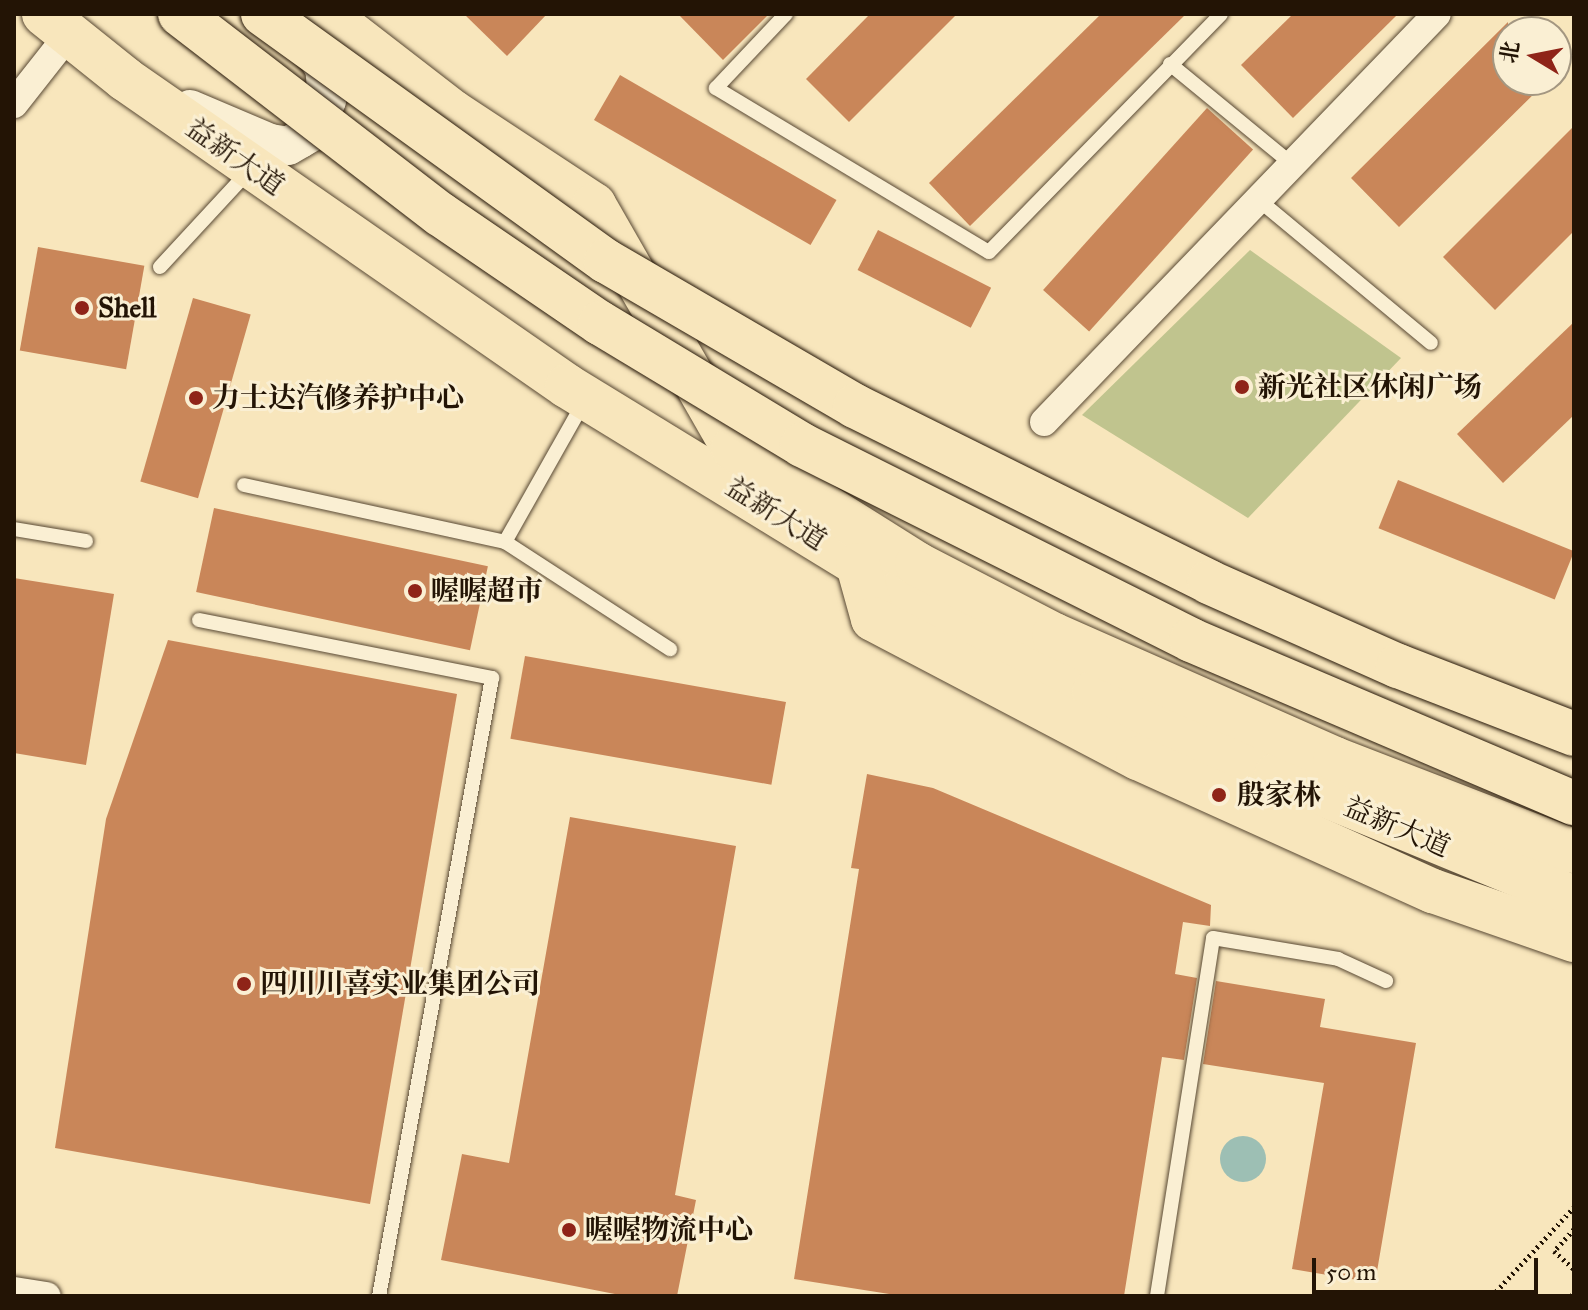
<!DOCTYPE html>
<meta charset="utf-8">
<style>
body{margin:0}
#map{position:relative;width:1588px;height:1310px;overflow:hidden;background:#f8e6bc;font-family:"IM FELL Great Primer","Noto Serif SC",serif}
div>[style]{position:absolute}
.green>*{inset:0;background:#c0c48e}
.water>*{inset:0;background:#9dbfb4}
.round{border-radius:50%}
.building>*{inset:0;background:#c98659;transform-origin:0 0}
.path>*{height:5px;margin-top:-2.5px;transform-origin:0;background:repeating-linear-gradient(90deg,#231405 0 2px,transparent 0 6px)}
.roads{filter:drop-shadow(0 0 2px #584833) drop-shadow(0 0 2px #584833)}
.service>*{height:14px;margin:-7px;padding:0 7px;transform-origin:7px;border-radius:7px;background:#faefd3}
.minor>*{height:28px;margin:-14px;padding:0 14px;transform-origin:14px;border-radius:14px;background:#faefd3}
.secondary>*{height:38px;margin:-19px;padding:0 19px;transform-origin:19px;border-radius:19px;background:#faefd3}
.primary>*{height:44px;margin:-22px;padding:0 22px;transform-origin:22px;border-radius:22px;background:#f8e6bc}
.bridges{filter:drop-shadow(0 0 2px #231405) drop-shadow(0 0 2px #231405)}
.motorway-bridge>*{height:44px;margin:-22px;padding:0 22px;transform-origin:22px;border-radius:22px;background:#f8e6bc}
.dots>*{width:22px;height:22px;translate:-50% -50%;box-sizing:border-box;border:4px solid #faefd3;border-radius:50%}
span{translate:-50% -50%;white-space:nowrap;text-align:center;line-height:1.15;-webkit-text-stroke:6px #faefd3;paint-order:stroke}
.street-label{font-size:28px;color:#231405}
.poi-label{font-size:28px;color:#231405;font-weight:700}
.left{translate:0 -50%;text-align:left}
.frame{position:absolute;inset:0;border:16px solid #231405;pointer-events:none}
.north{position:absolute;left:1492px;top:16px;width:80px;height:80px;box-sizing:border-box;background:#faefd3;border:2px solid #a49781;border-radius:50%;rotate:280deg;font-size:22px;font-weight:700;line-height:32px;text-align:center;color:#231405}
.north::after{content:'';display:block;margin:auto;width:28px;height:36px;background:#8f2418;clip-path:polygon(50% 0,100% 100%,50% 72%,0 100%)}
.scale{position:absolute;left:1312px;top:1258px;width:226px;height:36px;box-sizing:border-box;border:4px solid #231405;border-top:0;padding-left:10px;font-size:24px;line-height:28px;white-space:nowrap;color:#231405;-webkit-text-stroke:6px #faefd3;paint-order:stroke}
</style>
<div id="map">
<div class="green">
<i style="clip-path:polygon(1250px 250px,1401px 358px,1248px 518px,1082px 415px)"></i>
</div>
<div class="water">
<i class="round" style="left:1220px;top:1136px;width:46px;height:46px"></i>
</div>
<div class="building">
<i style="clip-path:polygon(464px 14px,547px 14px,507px 56px)"></i>
<i style="clip-path:polygon(678px 14px,769px 14px,723px 60px)"></i>
<i style="clip-path:polygon(870px 14px,957px 14px,849px 122px,806px 79px)"></i>
<i style="clip-path:polygon(1101px 14px,1186px 14px,970px 226px,929px 183px)"></i>
<i style="clip-path:polygon(1293px 14px,1398px 14px,1293px 118px,1241px 65px)"></i>
<i style="clip-path:polygon(1508px 22px,1508px 80px,1548px 80px,1399px 227px,1351px 178px)"></i>
<i style="left:620px;top:75px;width:250px;height:52px;rotate:30deg"></i>
<i style="left:1207px;top:108px;width:62px;height:245px;rotate:42deg"></i>
<i style="clip-path:polygon(1574px 126px,1574px 231px,1495px 310px,1443px 257px)"></i>
<i style="left:878px;top:230px;width:127px;height:45px;rotate:27deg"></i>
<i style="left:38px;top:247px;width:108px;height:105px;rotate:10deg"></i>
<i style="left:193px;top:298px;width:60px;height:191px;rotate:16deg"></i>
<i style="clip-path:polygon(1574px 322px,1574px 415px,1503px 483px,1457px 434px)"></i>
<i style="left:1398px;top:480px;width:190px;height:52px;rotate:22deg"></i>
<i style="left:214px;top:508px;width:280px;height:86px;rotate:12deg"></i>
<i style="clip-path:polygon(14px 578px,114px 594px,86px 765px,14px 753px)"></i>
<i style="clip-path:polygon(168px 640px,457px 694px,370px 1204px,55px 1148px,106px 819px)"></i>
<i style="left:525px;top:656px;width:265px;height:84px;rotate:10deg"></i>
<i style="clip-path:polygon(867px 774px,933px 788px,1211px 905px,1210px 926px,1183px 922px,1175px 974px,1197px 978px,1184px 1060px,1162px 1057px,1124px 1296px,902px 1296px,794px 1279px,859px 869px,851px 868px)"></i>
<i style="clip-path:polygon(570px 817px,736px 846px,675px 1195px,696px 1200px,677px 1296px,625px 1296px,441px 1260px,462px 1154px,509px 1163px)"></i>
<i style="clip-path:polygon(1216px 981px,1325px 999px,1320px 1027px,1416px 1043px,1375px 1283px,1292px 1269px,1324px 1083px,1203px 1064px)"></i>
</div>
<div class="path">
<i style="left:1574px;top:1229px;width:30px;rotate:132deg"></i>
<i style="left:1554px;top:1251px;width:27px;rotate:42deg"></i>
<i style="left:1492px;top:1296px;width:121px;rotate:-47.3deg"></i>
<i style="left:1571px;top:1296px;width:4px;rotate:-45deg"></i>
</div>
<div class="roads">
<div class="service">
<i style="left:786px;top:14px;width:102px;rotate:133.4deg"></i>
<i style="left:716px;top:88px;width:318px;rotate:31deg"></i>
<i style="left:989px;top:252px;width:332px;rotate:-45.7deg"></i>
<i style="left:1170px;top:64px;width:159px;rotate:39.4deg"></i>
<i style="left:1260px;top:201px;width:222px;rotate:39.7deg"></i>
<i style="left:160px;top:267px;width:129px;rotate:-47.2deg"></i>
<i style="left:244px;top:485px;width:267px;rotate:12.3deg"></i>
<i style="left:505px;top:542px;width:161px;rotate:-60.6deg"></i>
<i style="left:14px;top:529px;width:73px;rotate:9.5deg"></i>
<i style="left:505px;top:542px;width:197px;rotate:33deg"></i>
<i style="left:199px;top:620px;width:299px;rotate:11.2deg"></i>
<i style="left:492px;top:678px;width:628px;rotate:100.36deg"></i>
<i style="left:1157px;top:1296px;width:362px;rotate:-81.1deg"></i>
<i style="left:1213px;top:938px;width:127px;rotate:9.5deg"></i>
<i style="left:1338px;top:959px;width:53px;rotate:24.6deg"></i>
</div>
<div class="minor">
<i style="left:14px;top:104px;width:89px;rotate:-51.8deg"></i>
<i style="left:1044px;top:422px;width:566px;rotate:-46.07deg"></i>
<i style="left:14px;top:1291px;width:33px;rotate:9deg"></i>
</div>
<div class="secondary">
<i style="left:190px;top:109px;width:87px;rotate:23deg"></i>
<i style="left:270px;top:143px;width:18px;rotate:9deg"></i>
<i style="left:288px;top:146px;width:14px;rotate:-30deg"></i>
<i style="left:300px;top:139px;width:16px;rotate:-30deg"></i>
<i style="left:314px;top:131px;width:34px;rotate:-67deg"></i>
<i style="left:327px;top:100px;width:32px;rotate:-95deg"></i>
<i style="left:324px;top:68px;width:33px;rotate:-123deg"></i>
</div>
<div class="primary">
<i style="left:44px;top:14px;width:104px;rotate:38.7deg"></i>
<i style="left:125px;top:79px;width:538px;rotate:34.78deg"></i>
<i style="left:567px;top:386px;width:392px;rotate:31.5deg"></i>
<i style="left:901px;top:591px;width:218px;rotate:27.6deg"></i>
<i style="left:1094px;top:692px;width:200px;rotate:24.5deg"></i>
<i style="left:1276px;top:775px;width:322px;rotate:22.4deg"></i>
<i style="left:326px;top:14px;width:160px;rotate:37.7deg"></i>
<i style="left:453px;top:112px;width:169px;rotate:33.4deg"></i>
<i style="left:594px;top:205px;width:280px;rotate:60.2deg"></i>
<i style="left:733px;top:448px;width:218px;rotate:32.2deg"></i>
<i style="left:917px;top:564px;width:154px;rotate:27.4deg"></i>
<i style="left:1054px;top:635px;width:307px;rotate:23.8deg"></i>
<i style="left:1335px;top:759px;width:256px;rotate:21.1deg"></i>
<i style="left:858px;top:565px;width:56px;rotate:74.5deg"></i>
<i style="left:873px;top:619px;width:299px;rotate:27.7deg"></i>
<i style="left:1138px;top:758px;width:324px;rotate:24.3deg"></i>
<i style="left:1433px;top:891px;width:149px;rotate:19.2deg"></i>
</div>
</div>
<div class="bridges">
<div class="motorway-bridge">
<i style="left:180px;top:14px;width:328px;rotate:37.6deg"></i>
<i style="left:440px;top:214px;width:194px;rotate:34.3deg"></i>
<i style="left:600px;top:323px;width:236px;rotate:31.1deg"></i>
<i style="left:802px;top:445px;width:435px;rotate:26.6deg"></i>
<i style="left:1191px;top:640px;width:416px;rotate:23.1deg"></i>
<i style="left:263px;top:14px;width:423px;rotate:35.8deg"></i>
<i style="left:606px;top:261px;width:288px;rotate:30.2deg"></i>
<i style="left:855px;top:406px;width:395px;rotate:26.4deg"></i>
<i style="left:1209px;top:582px;width:207px;rotate:24deg"></i>
<i style="left:1398px;top:666px;width:189px;rotate:21.1deg"></i>
</div>
</div>
<div class="dots">
<i style="left:82px;top:308px;background:#8f2418"></i>
<i style="left:1242px;top:387px;background:#8f2418"></i>
<i style="left:196px;top:398px;background:#8f2418"></i>
<i style="left:415px;top:591px;background:#8f2418"></i>
<i style="left:1219px;top:795px;background:#8f2418"></i>
<i style="left:244px;top:984px;background:#8f2418"></i>
<i style="left:569px;top:1230px;background:#8f2418"></i>
</div>
<div class="street-label">
<span style="left:235px;top:157px;rotate:35deg">益新大道</span>
<span style="left:776px;top:514px;rotate:32deg">益新大道</span>
<span style="left:1397px;top:827px;rotate:23deg">益新大道</span>
</div>
<div class="poi-label">
<span class="left" style="left:98px;top:308px">Shell</span>
<span class="left" style="left:1258px;top:387px">新光社区休闲广场</span>
<span class="left" style="left:212px;top:398px">力士达汽修养护中心</span>
<span class="left" style="left:431px;top:591px">喔喔超市</span>
<span class="left" style="left:1237px;top:795px">殷家林</span>
<span class="left" style="left:260px;top:984px">四川川喜实业集团公司</span>
<span class="left" style="left:585px;top:1230px">喔喔物流中心</span>
</div>
<div class="frame"></div>
<div class="north">北</div>
<div class="scale">50 m</div>
</div>
